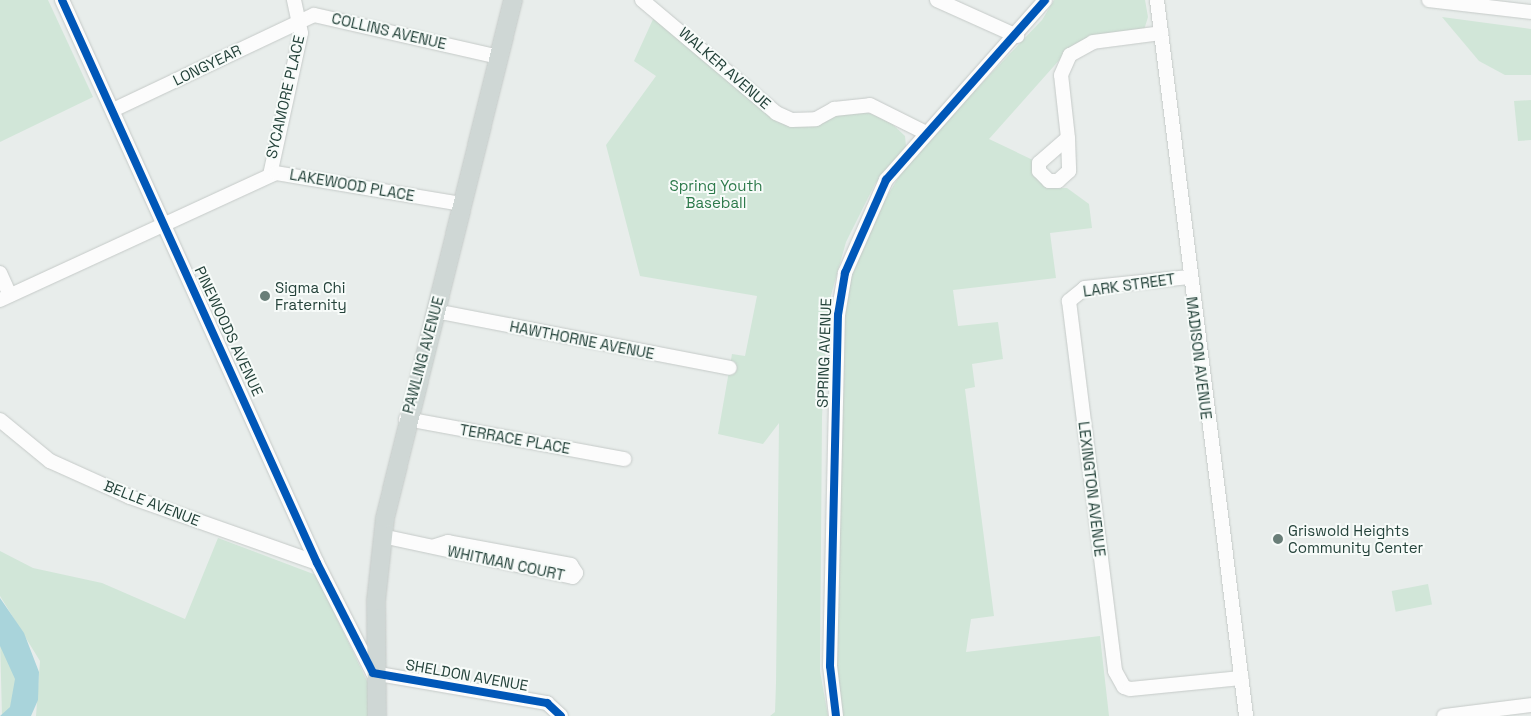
<!DOCTYPE html>
<style>
body{margin:0}
#map{position:relative;width:1531px;height:716px;overflow:hidden;background:#e8edeb;font-family:"Space Grotesk",sans-serif}
div>[style]{position:absolute}
.green>*{inset:0;background:#d1e6d8;transform-origin:0 0}
.water>*{inset:0;background:#a9d4db}
.roads{filter:drop-shadow(0 0 1px #c5cac8) drop-shadow(0 0 1px #c5cac8)}
.minor>*{height:14px;margin:-7px;padding:0 7px;transform-origin:7px;border-radius:7px;background:#fcfcfc}
.major>*{height:18px;margin:-9px;padding:0 9px;transform-origin:9px;border-radius:9px;background:#cfd7d5}
.cycleway>*{height:8px;margin:-4px;padding:0 4px;transform-origin:4px;border-radius:4px;background:#0057b8}
.dots>*{width:14px;height:14px;translate:-50% -50%;box-sizing:border-box;border:2px solid #f7fbf9;border-radius:50%}
span{translate:-50% -50%;white-space:nowrap;text-align:center;line-height:1.15;-webkit-text-stroke:4px #f7fbf9;paint-order:stroke}
.street-label{font-size:15px;color:#24423a}
.park-label{font-size:15px;color:#2d7a4b}
.poi-label{font-size:15px;color:#24423a}
.left{translate:0 -50%;text-align:left}
</style>
<div id="map">
<div class="green">
<i style="clip-path:polygon(0 0,48px 0,93px 97px,0 142px)"></i>
<i style="clip-path:polygon(1054px 0,1145px 0,1148px 17px,1144px 30px,1062px 57px,989px 139px,1035px 161px,1056px 188px,1067px 188px,1089px 204px,1092px 228px,1050px 233px,1056px 278px,953px 290px,958px 326px,998px 322px,1003px 359px,972px 364px,975px 387px,965px 389px,994px 616px,971px 619px,966px 652px,1100px 636px,1109px 716px,843px 716px,835px 668px,844px 302px,853px 266px,872px 221px,909px 160px,1042px 20px)"></i>
<i style="clip-path:polygon(654px 17px,777px 122px,796px 126px,822px 121px,856px 108px,889px 121px,905px 136px,906px 146px,875px 184px,846px 242px,828px 306px,822px 417px,820px 671px,828px 716px,770px 716px,775px 712px,776px 683px,779px 423px,763px 444px,718px 434px,732px 354px,745px 356px,757px 296px,640px 276px,606px 145px,656px 76px,634px 61px)"></i>
<i style="clip-path:polygon(1442px 17px,1531px 29px,1531px 75px,1505px 75px,1479px 61px)"></i>
<i style="clip-path:polygon(1531px 100px,1531px 140px,1518px 141px,1514px 101px)"></i>
<i style="clip-path:polygon(218px 538px,316px 575px,368px 683px,369px 716px,36px 716px,40px 661px,0 596px,0 551px,33px 568px,102px 583px,185px 619px)"></i>
<i style="left:1428px;top:584px;width:21px;height:37px;rotate:79deg"></i>
<i style="clip-path:polygon(0 639px,17px 681px,10px 710px,2px 716px)"></i>
</div>
<div class="water">
<i style="clip-path:polygon(0 598px,24px 633px,39px 672px,38px 700px,31px 716px,0 716px,10px 707px,15px 679px,0 646px)"></i>
</div>
<div class="roads">
<div class="minor">
<i style="left:62px;top:0;width:618px;rotate:65.63deg"></i>
<i style="left:317px;top:563px;width:123px;rotate:63deg"></i>
<i style="left:373px;top:673px;width:177px;rotate:9.8deg"></i>
<i style="left:547px;top:703px;width:19px;rotate:43deg"></i>
<i style="left:642px;top:0;width:175px;rotate:40.1deg"></i>
<i style="left:776px;top:113px;width:17px;rotate:24deg"></i>
<i style="left:792px;top:120px;width:24px;rotate:-2deg"></i>
<i style="left:816px;top:119px;width:21px;rotate:-29deg"></i>
<i style="left:834px;top:109px;width:36px;rotate:-6deg"></i>
<i style="left:870px;top:105px;width:60px;rotate:26.6deg"></i>
<i style="left:937px;top:0;width:88px;rotate:24.2deg"></i>
<i style="left:1157px;top:0;width:722px;rotate:82.91deg"></i>
<i style="left:1429px;top:0;width:103px;rotate:6.7deg"></i>
<i style="left:113px;top:110px;width:222px;rotate:-25.3deg"></i>
<i style="left:314px;top:15px;width:190px;rotate:12.8deg"></i>
<i style="left:1068px;top:138px;width:63px;rotate:-96.3deg"></i>
<i style="left:1061px;top:75px;width:22px;rotate:-66deg"></i>
<i style="left:1070px;top:55px;width:26px;rotate:-29deg"></i>
<i style="left:1093px;top:42px;width:69px;rotate:-7.5deg"></i>
<i style="left:1068px;top:138px;width:33px;rotate:88deg"></i>
<i style="left:1069px;top:171px;width:15px;rotate:138deg"></i>
<i style="left:1058px;top:181px;width:9px;rotate:180deg"></i>
<i style="left:1049px;top:181px;width:14px;rotate:-135deg"></i>
<i style="left:1039px;top:171px;width:8px;rotate:-90deg"></i>
<i style="left:1039px;top:163px;width:38px;rotate:-41deg"></i>
<i style="left:270px;top:175px;width:145px;rotate:-77.7deg"></i>
<i style="left:301px;top:33px;width:34px;rotate:-102deg"></i>
<i style="left:0;top:273px;width:24px;rotate:66deg"></i>
<i style="left:1189px;top:277px;width:105px;rotate:174deg"></i>
<i style="left:1085px;top:288px;width:21px;rotate:141deg"></i>
<i style="left:1069px;top:301px;width:373px;rotate:82.9deg"></i>
<i style="left:1115px;top:671px;width:18px;rotate:61deg"></i>
<i style="left:1124px;top:687px;width:6px;rotate:18deg"></i>
<i style="left:1130px;top:689px;width:112px;rotate:-5.7deg"></i>
<i style="left:0;top:300px;width:304px;rotate:-24.7deg"></i>
<i style="left:276px;top:173px;width:188px;rotate:9.5deg"></i>
<i style="left:435px;top:311px;width:300px;rotate:10.9deg"></i>
<i style="left:406px;top:419px;width:222px;rotate:10.4deg"></i>
<i style="left:0;top:420px;width:65px;rotate:39.4deg"></i>
<i style="left:50px;top:461px;width:88px;rotate:24.2deg"></i>
<i style="left:130px;top:497px;width:198px;rotate:19.4deg"></i>
<i style="left:382px;top:536px;width:195px;rotate:12.1deg"></i>
<i style="left:573px;top:577px;width:5px;rotate:-53deg"></i>
<i style="left:576px;top:573px;width:9px;rotate:-122deg"></i>
<i style="left:571px;top:565px;width:125px;rotate:-169.4deg"></i>
<i style="left:448px;top:542px;width:14px;rotate:163deg"></i>
<i style="left:836px;top:716px;width:50px;rotate:-96.8deg"></i>
<i style="left:830px;top:666px;width:351px;rotate:-88.7deg"></i>
<i style="left:838px;top:315px;width:43px;rotate:-80.5deg"></i>
<i style="left:845px;top:273px;width:102px;rotate:-66.2deg"></i>
<i style="left:886px;top:180px;width:240px;rotate:-48.5deg"></i>
<i style="left:1444px;top:716px;width:88px;rotate:-7.2deg"></i>
</div>
<div class="major">
<i style="left:377px;top:716px;width:115px;rotate:-90.5deg"></i>
<i style="left:376px;top:601px;width:83px;rotate:-83.8deg"></i>
<i style="left:385px;top:518px;width:534px;rotate:-76.12deg"></i>
</div>
</div>
<div class="cycleway">
<i style="left:62px;top:0;width:618px;rotate:65.63deg"></i>
<i style="left:317px;top:563px;width:123px;rotate:63deg"></i>
<i style="left:373px;top:673px;width:177px;rotate:9.8deg"></i>
<i style="left:547px;top:703px;width:19px;rotate:43deg"></i>
<i style="left:836px;top:716px;width:50px;rotate:-96.8deg"></i>
<i style="left:830px;top:666px;width:351px;rotate:-88.7deg"></i>
<i style="left:838px;top:315px;width:43px;rotate:-80.5deg"></i>
<i style="left:845px;top:273px;width:102px;rotate:-66.2deg"></i>
<i style="left:886px;top:180px;width:240px;rotate:-48.5deg"></i>
</div>
<div class="dots">
<i style="left:265px;top:296px;background:#697e78"></i>
<i style="left:1278px;top:539px;background:#697e78"></i>
</div>
<div class="street-label">
<span style="left:389px;top:31px;rotate:13deg">COLLINS AVENUE</span>
<span style="left:207px;top:65px;rotate:-26deg">LONGYEAR</span>
<span style="left:725px;top:68px;rotate:41deg">WALKER AVENUE</span>
<span style="left:285px;top:97px;rotate:-77deg">SYCAMORE PLACE</span>
<span style="left:352px;top:185px;rotate:10deg">LAKEWOOD PLACE</span>
<span style="left:1129px;top:285px;rotate:-8deg">LARK STREET</span>
<span style="left:229px;top:331px;rotate:65deg">PINEWOODS AVENUE</span>
<span style="left:582px;top:340px;rotate:11deg">HAWTHORNE AVENUE</span>
<span style="left:824px;top:353px;rotate:-88deg">SPRING AVENUE</span>
<span style="left:423px;top:355px;rotate:-75deg">PAWLING AVENUE</span>
<span style="left:1199px;top:358px;rotate:83deg">MADISON AVENUE</span>
<span style="left:515px;top:439px;rotate:10deg">TERRACE PLACE</span>
<span style="left:1092px;top:489px;rotate:83deg">LEXINGTON AVENUE</span>
<span style="left:152px;top:503px;rotate:21deg">BELLE AVENUE</span>
<span style="left:506px;top:563px;rotate:12deg">WHITMAN COURT</span>
<span style="left:467px;top:675px;rotate:10deg">SHELDON AVENUE</span>
</div>
<div class="park-label">
<span style="left:716px;top:194px">Spring Youth<br>Baseball</span>
</div>
<div class="poi-label">
<span class="left" style="left:275px;top:296px">Sigma Chi<br>Fraternity</span>
<span class="left" style="left:1288px;top:539px">Griswold Heights<br>Community Center</span>
</div>
</div>
